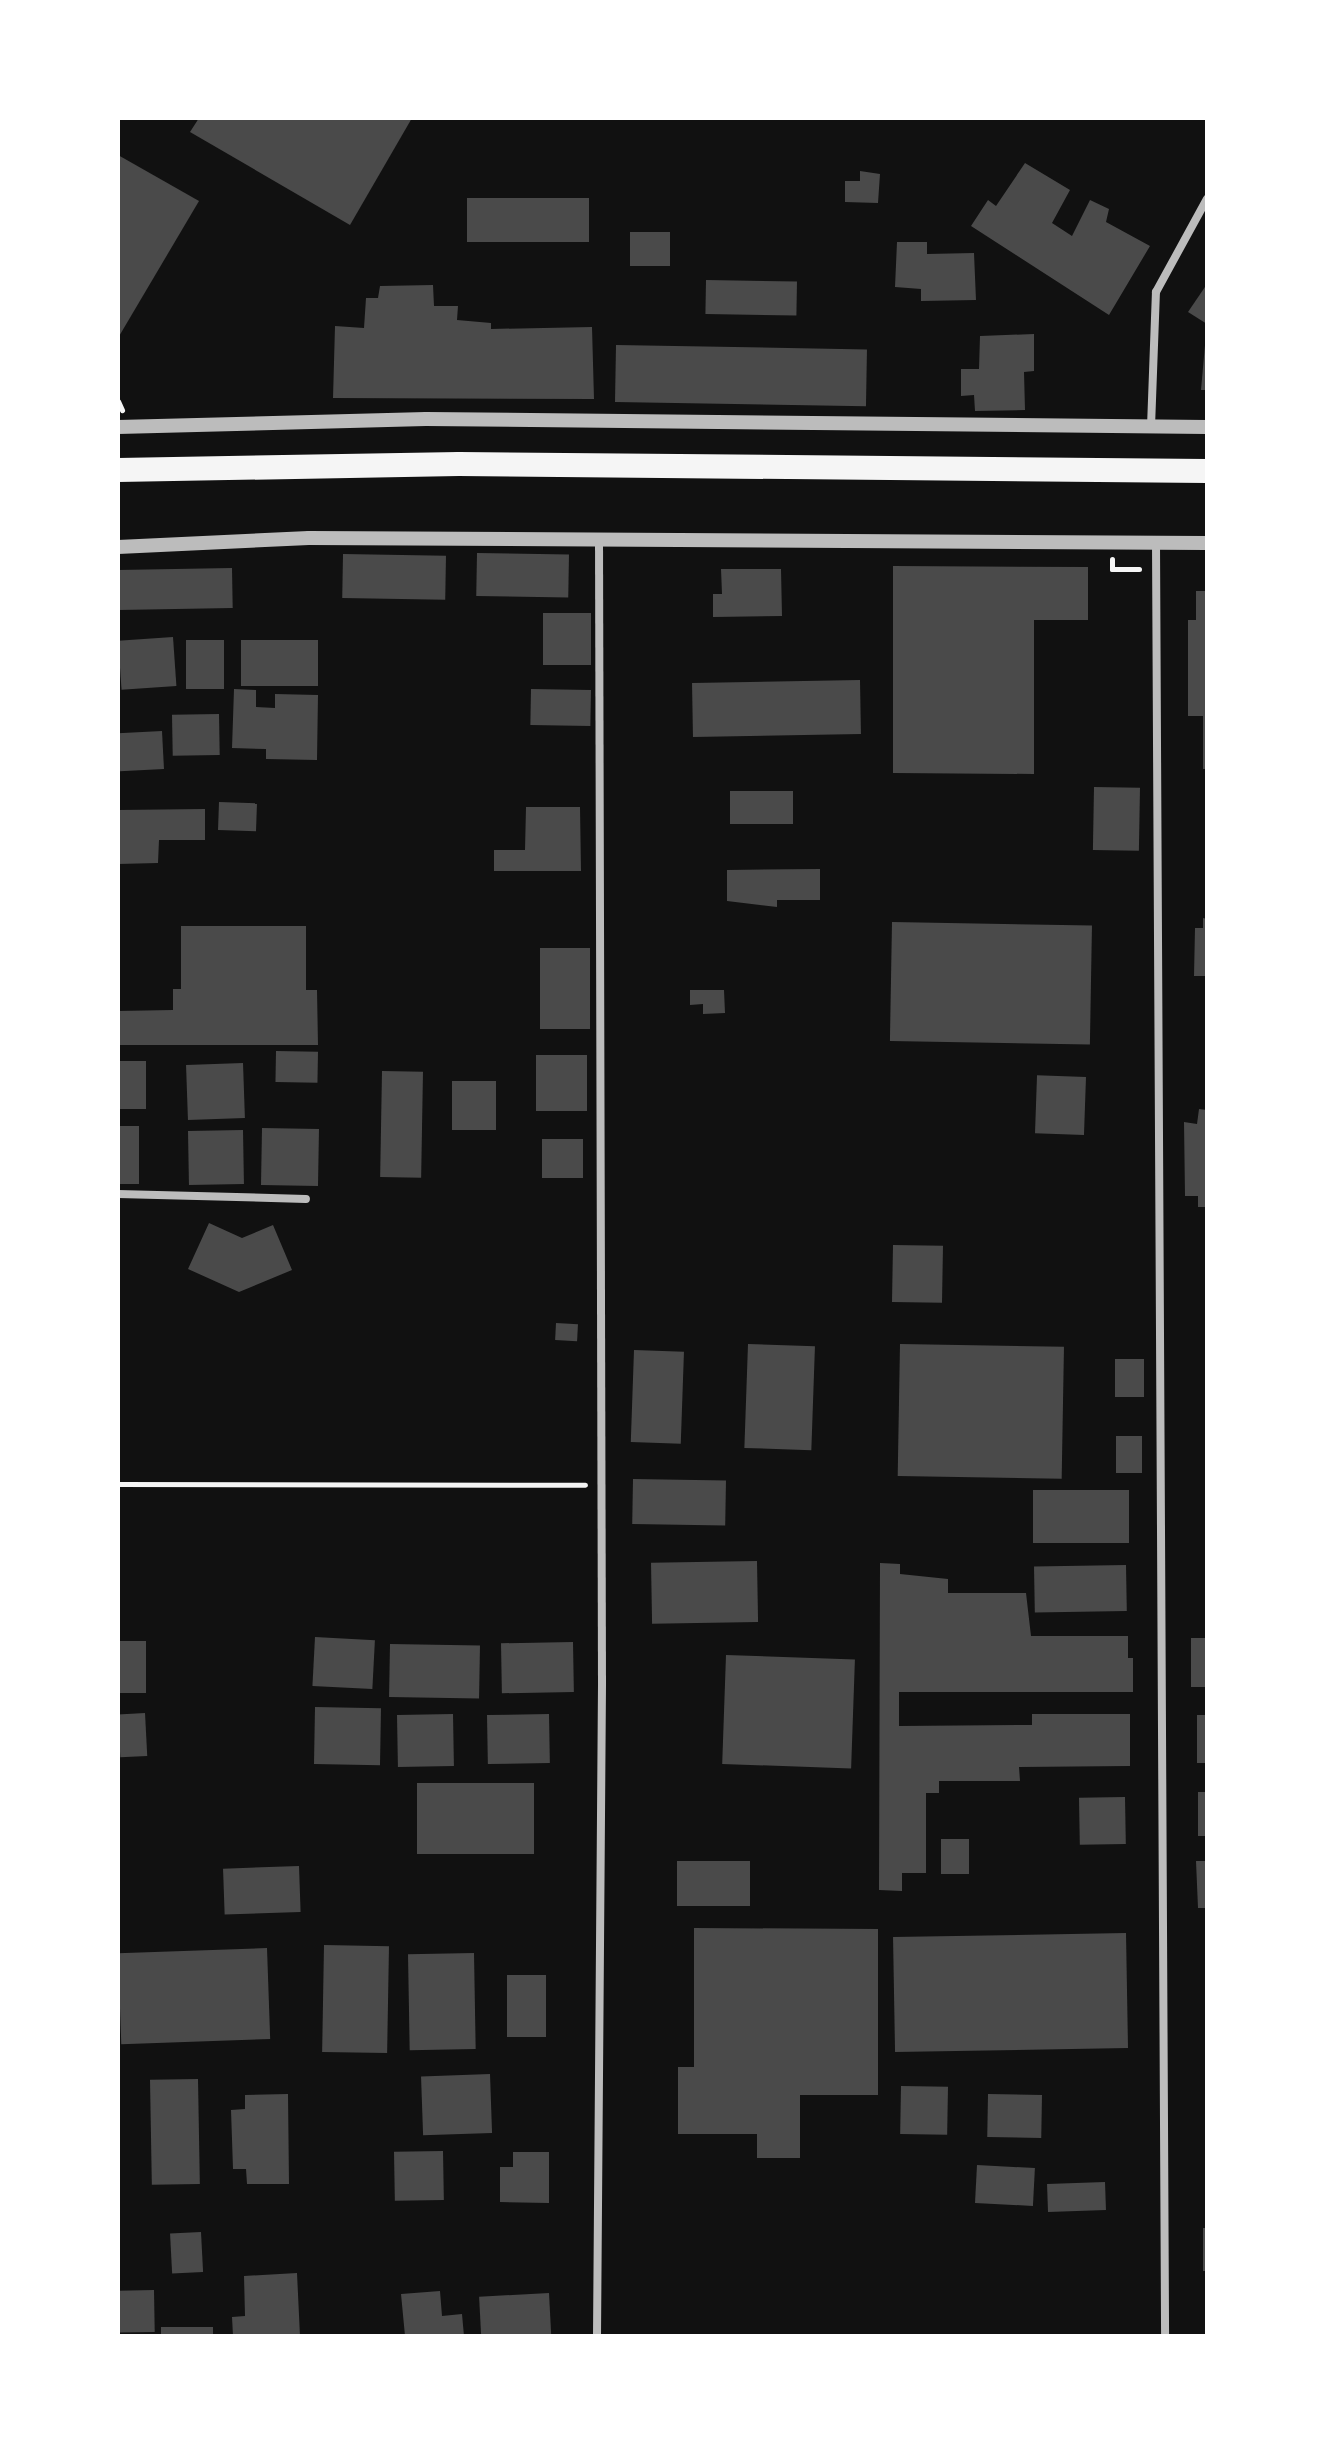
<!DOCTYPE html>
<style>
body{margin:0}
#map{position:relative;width:1325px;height:2454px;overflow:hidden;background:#111;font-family:Inter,sans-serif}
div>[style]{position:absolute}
.building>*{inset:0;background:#4a4a4a;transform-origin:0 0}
.path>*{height:5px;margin:-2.5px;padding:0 2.5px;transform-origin:2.5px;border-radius:2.5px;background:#f5f5f5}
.minor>*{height:8px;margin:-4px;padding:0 4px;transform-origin:4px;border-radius:4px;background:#bcbcbc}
.tertiary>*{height:14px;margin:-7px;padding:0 7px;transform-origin:7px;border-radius:7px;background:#bcbcbc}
.motorway>*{height:24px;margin:-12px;padding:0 12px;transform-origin:12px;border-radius:12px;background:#f5f5f5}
span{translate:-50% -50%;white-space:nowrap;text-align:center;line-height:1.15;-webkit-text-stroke:6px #fff;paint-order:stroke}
.frame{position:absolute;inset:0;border:120px solid #fff;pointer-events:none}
</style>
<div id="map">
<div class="building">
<i style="clip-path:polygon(199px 118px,412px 118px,350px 225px,190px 132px)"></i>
<i style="clip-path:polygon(118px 155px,199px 201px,118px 338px)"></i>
<i style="clip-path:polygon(1025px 163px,1070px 190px,1052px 223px,1072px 236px,1090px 200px,1109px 209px,1106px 222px,1150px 246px,1109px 315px,971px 226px,988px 200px,996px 206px)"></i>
<i style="clip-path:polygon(860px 171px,880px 174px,878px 203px,845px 202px,845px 181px,860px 181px)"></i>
<i style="left:467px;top:198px;width:122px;height:44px"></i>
<i style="left:630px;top:232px;width:40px;height:34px"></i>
<i style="clip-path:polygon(897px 242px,927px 242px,927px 254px,974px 253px,976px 300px,921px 301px,921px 289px,895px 287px)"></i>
<i style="left:706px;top:280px;width:91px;height:34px;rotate:1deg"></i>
<i style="clip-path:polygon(1207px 284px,1207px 324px,1188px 312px)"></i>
<i style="clip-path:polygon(433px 285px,434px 306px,458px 306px,457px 320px,491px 323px,491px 329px,592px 327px,594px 399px,333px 398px,335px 326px,364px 328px,366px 298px,378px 298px,380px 286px)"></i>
<i style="clip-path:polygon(1034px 334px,1034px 371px,1024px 372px,1025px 410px,975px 411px,974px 395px,961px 396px,961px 369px,979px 369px,980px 336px)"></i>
<i style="left:616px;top:345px;width:251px;height:57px;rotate:1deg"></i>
<i style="clip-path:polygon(1205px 345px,1207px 345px,1207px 390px,1201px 390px)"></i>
<i style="left:477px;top:553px;width:92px;height:43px;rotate:1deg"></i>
<i style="left:343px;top:554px;width:103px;height:44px;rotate:1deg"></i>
<i style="clip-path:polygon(893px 566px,1088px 567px,1088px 620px,1034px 620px,1034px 774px,893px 773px)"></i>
<i style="left:232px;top:568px;width:40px;height:114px;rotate:89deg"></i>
<i style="clip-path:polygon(721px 569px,781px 569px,782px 616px,713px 617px,713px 594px,722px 594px)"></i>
<i style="clip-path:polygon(1196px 591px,1207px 591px,1207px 769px,1203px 769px,1203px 716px,1188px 716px,1188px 620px,1196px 620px)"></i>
<i style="left:543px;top:613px;width:48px;height:52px"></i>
<i style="left:173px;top:637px;width:49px;height:55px;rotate:86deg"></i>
<i style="left:186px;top:640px;width:38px;height:49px"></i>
<i style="left:318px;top:640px;width:46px;height:77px;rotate:90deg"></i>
<i style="left:860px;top:680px;width:54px;height:168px;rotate:89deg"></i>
<i style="clip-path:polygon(234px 689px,256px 690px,256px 707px,275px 708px,275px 694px,318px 695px,317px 760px,266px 759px,266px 749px,232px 748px)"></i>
<i style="left:531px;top:689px;width:60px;height:36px;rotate:1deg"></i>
<i style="left:219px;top:714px;width:41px;height:47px;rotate:89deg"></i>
<i style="left:162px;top:731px;width:38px;height:44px;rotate:87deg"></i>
<i style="left:1094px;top:787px;width:46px;height:63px;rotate:1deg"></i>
<i style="left:730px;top:791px;width:63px;height:33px"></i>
<i style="left:219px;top:802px;width:38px;height:28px;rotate:2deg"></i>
<i style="clip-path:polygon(526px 807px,580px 807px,581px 871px,494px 871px,494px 850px,525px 850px)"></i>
<i style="clip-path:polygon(205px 809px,205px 840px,159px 840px,158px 863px,118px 864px,118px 810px)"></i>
<i style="clip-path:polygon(820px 869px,820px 900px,777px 900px,777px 907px,727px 901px,727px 870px)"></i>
<i style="clip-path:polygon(1203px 918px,1207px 919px,1207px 976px,1194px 976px,1195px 928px,1203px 928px)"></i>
<i style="left:892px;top:922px;width:200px;height:119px;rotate:1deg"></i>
<i style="clip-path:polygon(181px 926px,306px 926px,306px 990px,317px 990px,318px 1045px,118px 1045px,118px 1011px,173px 1010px,173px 989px,181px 989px)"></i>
<i style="left:540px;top:948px;width:50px;height:81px"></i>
<i style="clip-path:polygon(690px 990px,724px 990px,725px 1013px,703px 1014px,703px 1004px,690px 1005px)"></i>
<i style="left:276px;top:1051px;width:42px;height:31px;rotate:1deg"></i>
<i style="left:536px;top:1055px;width:51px;height:56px"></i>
<i style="left:118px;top:1061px;width:28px;height:48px"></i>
<i style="left:243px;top:1063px;width:55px;height:57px;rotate:88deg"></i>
<i style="left:382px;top:1071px;width:41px;height:106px;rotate:1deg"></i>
<i style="left:1086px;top:1077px;width:58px;height:49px;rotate:92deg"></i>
<i style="left:452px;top:1081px;width:44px;height:49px"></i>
<i style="clip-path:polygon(1199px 1109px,1207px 1110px,1207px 1207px,1198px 1207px,1198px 1196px,1185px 1196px,1184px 1122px,1197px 1124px)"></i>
<i style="left:118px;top:1126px;width:21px;height:58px"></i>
<i style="left:262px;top:1128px;width:57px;height:57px;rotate:1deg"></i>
<i style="left:243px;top:1130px;width:54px;height:55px;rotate:89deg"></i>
<i style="left:542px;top:1139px;width:41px;height:39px"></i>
<i style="clip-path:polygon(209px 1223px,242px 1238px,273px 1225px,292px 1270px,239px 1292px,188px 1269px)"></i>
<i style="left:893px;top:1245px;width:50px;height:57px;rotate:1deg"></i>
<i style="left:556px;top:1323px;width:22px;height:17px;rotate:3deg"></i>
<i style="left:748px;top:1344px;width:67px;height:104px;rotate:2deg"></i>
<i style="left:900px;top:1344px;width:164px;height:132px;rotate:1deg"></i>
<i style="left:634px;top:1350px;width:50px;height:92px;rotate:2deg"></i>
<i style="left:1115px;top:1359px;width:29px;height:38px"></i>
<i style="left:1116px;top:1436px;width:26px;height:37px"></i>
<i style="left:633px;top:1479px;width:93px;height:45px;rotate:1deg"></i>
<i style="left:1129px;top:1490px;width:53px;height:96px;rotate:90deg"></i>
<i style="left:757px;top:1561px;width:61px;height:106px;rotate:89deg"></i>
<i style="clip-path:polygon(880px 1563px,900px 1564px,900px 1574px,948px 1579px,948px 1593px,1026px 1593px,1031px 1636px,1128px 1636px,1128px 1658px,1133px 1658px,1133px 1692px,899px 1692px,899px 1726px,1032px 1725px,1032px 1714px,1130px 1714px,1130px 1766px,1019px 1767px,1020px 1781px,939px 1781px,939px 1793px,926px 1793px,926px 1873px,902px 1873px,902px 1891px,879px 1890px)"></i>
<i style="left:1126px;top:1565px;width:46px;height:92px;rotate:89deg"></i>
<i style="left:315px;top:1637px;width:60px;height:49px;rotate:3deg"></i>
<i style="left:1191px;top:1638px;width:16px;height:49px"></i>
<i style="left:118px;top:1641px;width:28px;height:52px"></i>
<i style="left:573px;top:1642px;width:50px;height:72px;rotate:89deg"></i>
<i style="left:390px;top:1644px;width:90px;height:53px;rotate:1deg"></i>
<i style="left:726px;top:1655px;width:129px;height:109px;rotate:2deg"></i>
<i style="left:315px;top:1707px;width:66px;height:57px;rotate:1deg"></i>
<i style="left:145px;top:1713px;width:43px;height:27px;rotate:87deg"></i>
<i style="left:453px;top:1714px;width:52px;height:56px;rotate:89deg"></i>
<i style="left:549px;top:1714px;width:49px;height:62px;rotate:89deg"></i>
<i style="left:1197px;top:1715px;width:10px;height:48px"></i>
<i style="left:417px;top:1783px;width:117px;height:71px"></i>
<i style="left:1198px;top:1792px;width:9px;height:44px"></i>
<i style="left:1125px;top:1797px;width:47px;height:46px;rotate:89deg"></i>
<i style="left:941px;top:1839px;width:28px;height:35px"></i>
<i style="left:677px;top:1861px;width:73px;height:45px"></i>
<i style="clip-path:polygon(1196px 1861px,1207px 1861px,1207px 1908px,1198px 1908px)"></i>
<i style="left:299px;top:1866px;width:46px;height:76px;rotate:88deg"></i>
<i style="clip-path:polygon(694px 1928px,878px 1929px,878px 2095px,800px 2095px,800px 2158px,757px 2158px,757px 2134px,678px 2134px,678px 2067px,694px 2067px)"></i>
<i style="left:1126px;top:1933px;width:115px;height:233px;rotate:89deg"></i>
<i style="left:324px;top:1945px;width:65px;height:107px;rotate:1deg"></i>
<i style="left:267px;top:1948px;width:91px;height:149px;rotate:88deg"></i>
<i style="left:474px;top:1953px;width:96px;height:66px;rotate:89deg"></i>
<i style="left:507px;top:1975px;width:39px;height:62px"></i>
<i style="left:490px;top:2074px;width:59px;height:69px;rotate:88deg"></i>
<i style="left:198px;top:2079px;width:105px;height:48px;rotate:89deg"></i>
<i style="left:901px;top:2086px;width:47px;height:48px;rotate:1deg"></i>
<i style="clip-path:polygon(288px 2094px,289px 2184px,247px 2184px,246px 2169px,233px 2169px,231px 2110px,245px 2109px,245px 2095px)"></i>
<i style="left:988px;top:2094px;width:54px;height:43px;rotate:1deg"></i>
<i style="left:443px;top:2151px;width:49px;height:49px;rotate:89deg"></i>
<i style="clip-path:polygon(513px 2152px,549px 2152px,549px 2203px,500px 2202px,500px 2167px,513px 2167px)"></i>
<i style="left:977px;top:2165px;width:58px;height:38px;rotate:3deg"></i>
<i style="left:1105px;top:2182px;width:28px;height:58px;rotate:88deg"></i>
<i style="left:1203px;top:2228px;width:4px;height:43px"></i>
<i style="left:201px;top:2232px;width:40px;height:31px;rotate:87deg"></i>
<i style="clip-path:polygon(297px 2273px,300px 2336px,233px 2336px,232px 2317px,245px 2316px,244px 2276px)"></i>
<i style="left:154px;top:2290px;width:42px;height:36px;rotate:89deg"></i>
<i style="clip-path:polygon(440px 2291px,442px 2316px,462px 2314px,464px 2336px,405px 2336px,401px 2294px)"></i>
<i style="left:549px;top:2293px;width:43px;height:70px;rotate:87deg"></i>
<i style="left:161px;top:2327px;width:52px;height:9px"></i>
</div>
<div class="path">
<i style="left:118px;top:401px;width:10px;rotate:66deg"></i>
<i style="left:1112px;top:559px;width:10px;rotate:90deg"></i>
<i style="left:1112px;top:569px;width:27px"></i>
<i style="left:118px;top:1484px;width:467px;rotate:0.1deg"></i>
</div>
<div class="minor">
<i style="left:1151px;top:427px;width:135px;rotate:-87.9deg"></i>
<i style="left:1156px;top:292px;width:106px;rotate:-61.3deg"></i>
<i style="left:1156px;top:543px;width:1793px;rotate:89.71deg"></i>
<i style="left:118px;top:1194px;width:188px;rotate:1.5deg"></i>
<i style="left:597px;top:2336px;width:653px;rotate:-89.56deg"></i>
<i style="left:602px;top:1683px;width:1143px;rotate:-90.15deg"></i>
</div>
<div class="tertiary">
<i style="left:118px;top:427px;width:308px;rotate:-1.5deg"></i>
<i style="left:426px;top:419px;width:781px;rotate:0.59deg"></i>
<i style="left:118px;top:547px;width:191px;rotate:-2.7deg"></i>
<i style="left:309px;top:538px;width:898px;rotate:0.32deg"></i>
</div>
<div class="motorway">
<i style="left:118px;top:470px;width:341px;rotate:-1deg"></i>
<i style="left:459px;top:464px;width:748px;rotate:0.54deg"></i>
</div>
<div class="frame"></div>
</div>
